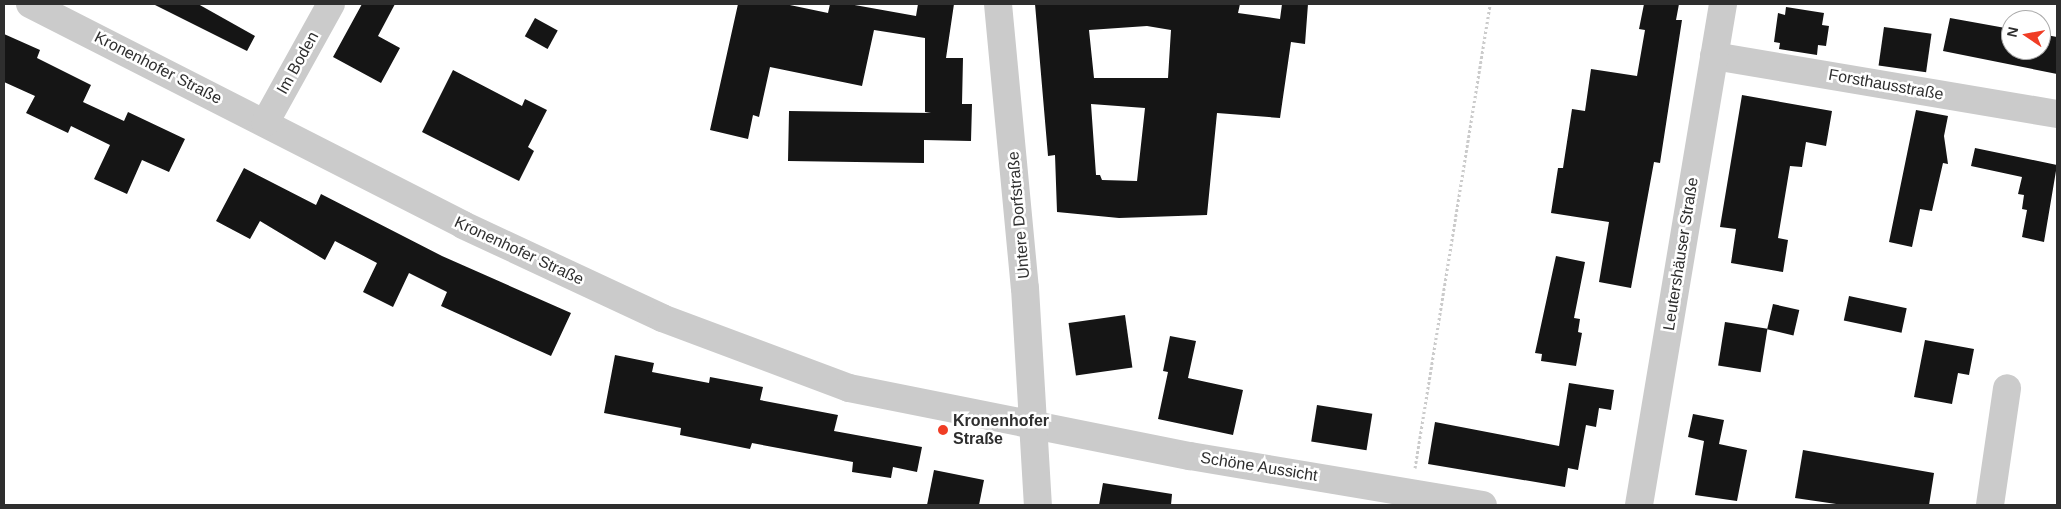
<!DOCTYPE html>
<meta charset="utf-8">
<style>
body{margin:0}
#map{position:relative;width:2061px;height:509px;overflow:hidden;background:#fff;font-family:Arial,sans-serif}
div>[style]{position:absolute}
.building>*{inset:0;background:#151515;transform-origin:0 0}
.path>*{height:3px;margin-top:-1.5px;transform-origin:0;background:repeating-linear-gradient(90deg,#cbcbcb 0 2.5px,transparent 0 5px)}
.minor>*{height:28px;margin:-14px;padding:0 14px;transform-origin:14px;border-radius:14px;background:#cbcbcb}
.dots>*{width:14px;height:14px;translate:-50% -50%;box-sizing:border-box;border:2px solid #fff;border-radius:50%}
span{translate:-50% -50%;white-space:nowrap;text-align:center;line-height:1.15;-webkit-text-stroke:5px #fff;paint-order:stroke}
.street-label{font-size:16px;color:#2e2e2e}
.poi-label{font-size:16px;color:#2e2e2e;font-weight:700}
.left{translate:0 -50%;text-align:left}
.frame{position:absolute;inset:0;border:5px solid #2e2e2e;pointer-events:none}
.north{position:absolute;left:2001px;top:10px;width:50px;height:50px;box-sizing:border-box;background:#fff;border:1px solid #ababab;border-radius:50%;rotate:282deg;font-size:14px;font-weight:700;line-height:20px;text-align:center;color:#2e2e2e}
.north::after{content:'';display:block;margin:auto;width:18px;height:22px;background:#f03d25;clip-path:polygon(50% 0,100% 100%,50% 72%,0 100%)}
</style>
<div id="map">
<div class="building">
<i style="clip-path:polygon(153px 4px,198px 4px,255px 36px,247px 51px)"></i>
<i style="clip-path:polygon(362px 4px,395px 4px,378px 36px,400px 48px,381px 83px,333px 57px)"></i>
<i style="clip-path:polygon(738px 4px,785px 4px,828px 13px,830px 4px,849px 4px,916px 16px,918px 4px,954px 4px,946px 58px,963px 58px,962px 104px,972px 104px,971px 141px,924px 140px,924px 163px,788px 161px,789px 111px,931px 113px,925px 112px,925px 38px,874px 30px,862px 86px,770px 67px,759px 117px,753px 115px,748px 139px,710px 130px)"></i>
<i style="clip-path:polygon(evenodd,1035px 4px,1240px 4px,1238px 13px,1280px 19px,1282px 4px,1308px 4px,1305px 44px,1291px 42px,1280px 118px,1217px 113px,1207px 215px,1119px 218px,1057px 212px,1055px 155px,1048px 156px,1035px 4px,1147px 26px,1171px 30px,1168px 78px,1094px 78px,1089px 30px,1147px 26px,1035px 4px,1091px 104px,1145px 108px,1137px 181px,1102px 180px,1100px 175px,1096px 175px,1091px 104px)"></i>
<i style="clip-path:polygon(1644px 4px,1679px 4px,1676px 20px,1682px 20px,1660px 163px,1654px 162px,1631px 288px,1599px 282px,1609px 222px,1551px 213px,1558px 168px,1563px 168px,1572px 109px,1585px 111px,1591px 69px,1637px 76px,1645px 30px,1639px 29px)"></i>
<i style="clip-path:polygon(1786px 7px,1824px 13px,1822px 25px,1829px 26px,1826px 46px,1818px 45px,1817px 55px,1779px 49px,1780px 43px,1774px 42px,1778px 13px,1785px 15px)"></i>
<i style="left:535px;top:18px;width:26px;height:21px;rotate:29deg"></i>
<i style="clip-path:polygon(1950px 18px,2011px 29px,2011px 50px,2041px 50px,2041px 34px,2057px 37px,2057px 74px,1943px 51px)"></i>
<i style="left:1884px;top:27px;width:48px;height:39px;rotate:8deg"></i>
<i style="clip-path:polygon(4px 34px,40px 50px,37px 58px,91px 85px,83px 102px,124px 121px,128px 112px,185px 139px,169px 172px,142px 160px,127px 194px,94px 179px,110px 145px,71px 126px,68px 133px,26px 113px,35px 96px,4px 82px)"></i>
<i style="clip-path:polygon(453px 70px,522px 106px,525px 99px,547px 110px,528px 147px,534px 151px,519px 181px,422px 132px)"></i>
<i style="clip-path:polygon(1742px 95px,1832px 111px,1826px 146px,1806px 142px,1802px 167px,1790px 166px,1778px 238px,1788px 240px,1783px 272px,1731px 263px,1736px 229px,1720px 227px)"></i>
<i style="clip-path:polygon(1916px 110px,1948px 116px,1944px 136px,1948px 164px,1943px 163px,1932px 211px,1920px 209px,1912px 247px,1889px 242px)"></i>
<i style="clip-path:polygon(1975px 148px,2057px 165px,2044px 242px,2022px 237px,2027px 210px,2022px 209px,2024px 195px,2018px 194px,2022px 177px,1971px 166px)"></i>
<i style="clip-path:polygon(244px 168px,316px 205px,321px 194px,442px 256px,571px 313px,551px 356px,441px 306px,447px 292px,409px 273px,393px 307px,363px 292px,377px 263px,335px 241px,325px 260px,260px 221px,250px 239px,216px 221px)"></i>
<i style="clip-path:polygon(1556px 256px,1585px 262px,1574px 318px,1580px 319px,1578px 332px,1582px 333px,1576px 366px,1541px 361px,1542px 354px,1535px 353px)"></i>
<i style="left:1849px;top:296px;width:59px;height:25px;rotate:12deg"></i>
<i style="left:1773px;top:304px;width:27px;height:26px;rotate:13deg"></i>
<i style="left:1125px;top:315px;width:53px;height:57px;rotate:82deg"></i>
<i style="left:1725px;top:322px;width:43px;height:44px;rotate:9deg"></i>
<i style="clip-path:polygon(1170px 336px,1196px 341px,1188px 378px,1243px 390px,1233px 435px,1158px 419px,1168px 372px,1163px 371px)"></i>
<i style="clip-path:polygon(1925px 340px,1974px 349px,1969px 375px,1958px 373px,1952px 404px,1914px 397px)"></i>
<i style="clip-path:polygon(615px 355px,654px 363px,652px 372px,709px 383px,710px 377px,763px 387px,760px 400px,838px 415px,834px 431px,922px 447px,917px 472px,893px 467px,891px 478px,852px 472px,853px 462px,752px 443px,750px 449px,680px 435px,681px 428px,604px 413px)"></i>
<i style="clip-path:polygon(1569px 383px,1614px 390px,1611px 410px,1599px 408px,1596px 427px,1586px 425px,1578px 470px,1568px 468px,1565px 487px,1428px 464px,1435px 422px,1559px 446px)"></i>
<i style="left:1317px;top:405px;width:56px;height:37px;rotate:9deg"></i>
<i style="clip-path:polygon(1693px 414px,1724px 420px,1719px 444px,1747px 450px,1737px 501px,1695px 495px,1704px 441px,1688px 437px)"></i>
<i style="clip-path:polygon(1803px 450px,1934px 473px,1929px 505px,1843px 505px,1795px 498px)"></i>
<i style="clip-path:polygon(934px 470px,984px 480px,979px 505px,927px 505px)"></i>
<i style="clip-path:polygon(1103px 483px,1172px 494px,1171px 505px,1099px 505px)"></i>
</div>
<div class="path">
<i style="left:1415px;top:468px;width:470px;rotate:-80.8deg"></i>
</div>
<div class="minor">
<i style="left:30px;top:4px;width:486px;rotate:27deg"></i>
<i style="left:463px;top:225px;width:220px;rotate:25deg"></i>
<i style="left:662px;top:318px;width:200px;rotate:20.5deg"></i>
<i style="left:849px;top:388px;width:348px;rotate:11.3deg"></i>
<i style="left:1190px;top:456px;width:297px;rotate:9.5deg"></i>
<i style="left:998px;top:4px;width:285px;rotate:84.6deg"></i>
<i style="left:1025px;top:288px;width:217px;rotate:86.6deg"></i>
<i style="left:1714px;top:56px;width:348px;rotate:9.6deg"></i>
<i style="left:265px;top:123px;width:136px;rotate:-61deg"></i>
<i style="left:1639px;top:505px;width:508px;rotate:-80.48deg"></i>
<i style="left:1990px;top:505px;width:118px;rotate:-81.7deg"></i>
</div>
<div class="dots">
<i style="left:943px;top:430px;background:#f03d25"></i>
</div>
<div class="street-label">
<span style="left:298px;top:63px;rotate:-61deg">Im Boden</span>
<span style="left:158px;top:68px;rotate:27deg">Kronenhofer Straße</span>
<span style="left:1886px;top:85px;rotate:10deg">Forsthausstraße</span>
<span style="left:1019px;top:215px;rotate:-95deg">Untere Dorfstraße</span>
<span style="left:519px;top:251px;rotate:25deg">Kronenhofer Straße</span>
<span style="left:1681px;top:254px;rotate:-81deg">Leutershäuser Straße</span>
<span style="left:1259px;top:467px;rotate:9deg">Schöne Aussicht</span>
</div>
<div class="poi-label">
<span class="left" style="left:953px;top:430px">Kronenhofer<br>Straße</span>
</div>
<div class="frame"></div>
<div class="north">N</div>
</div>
